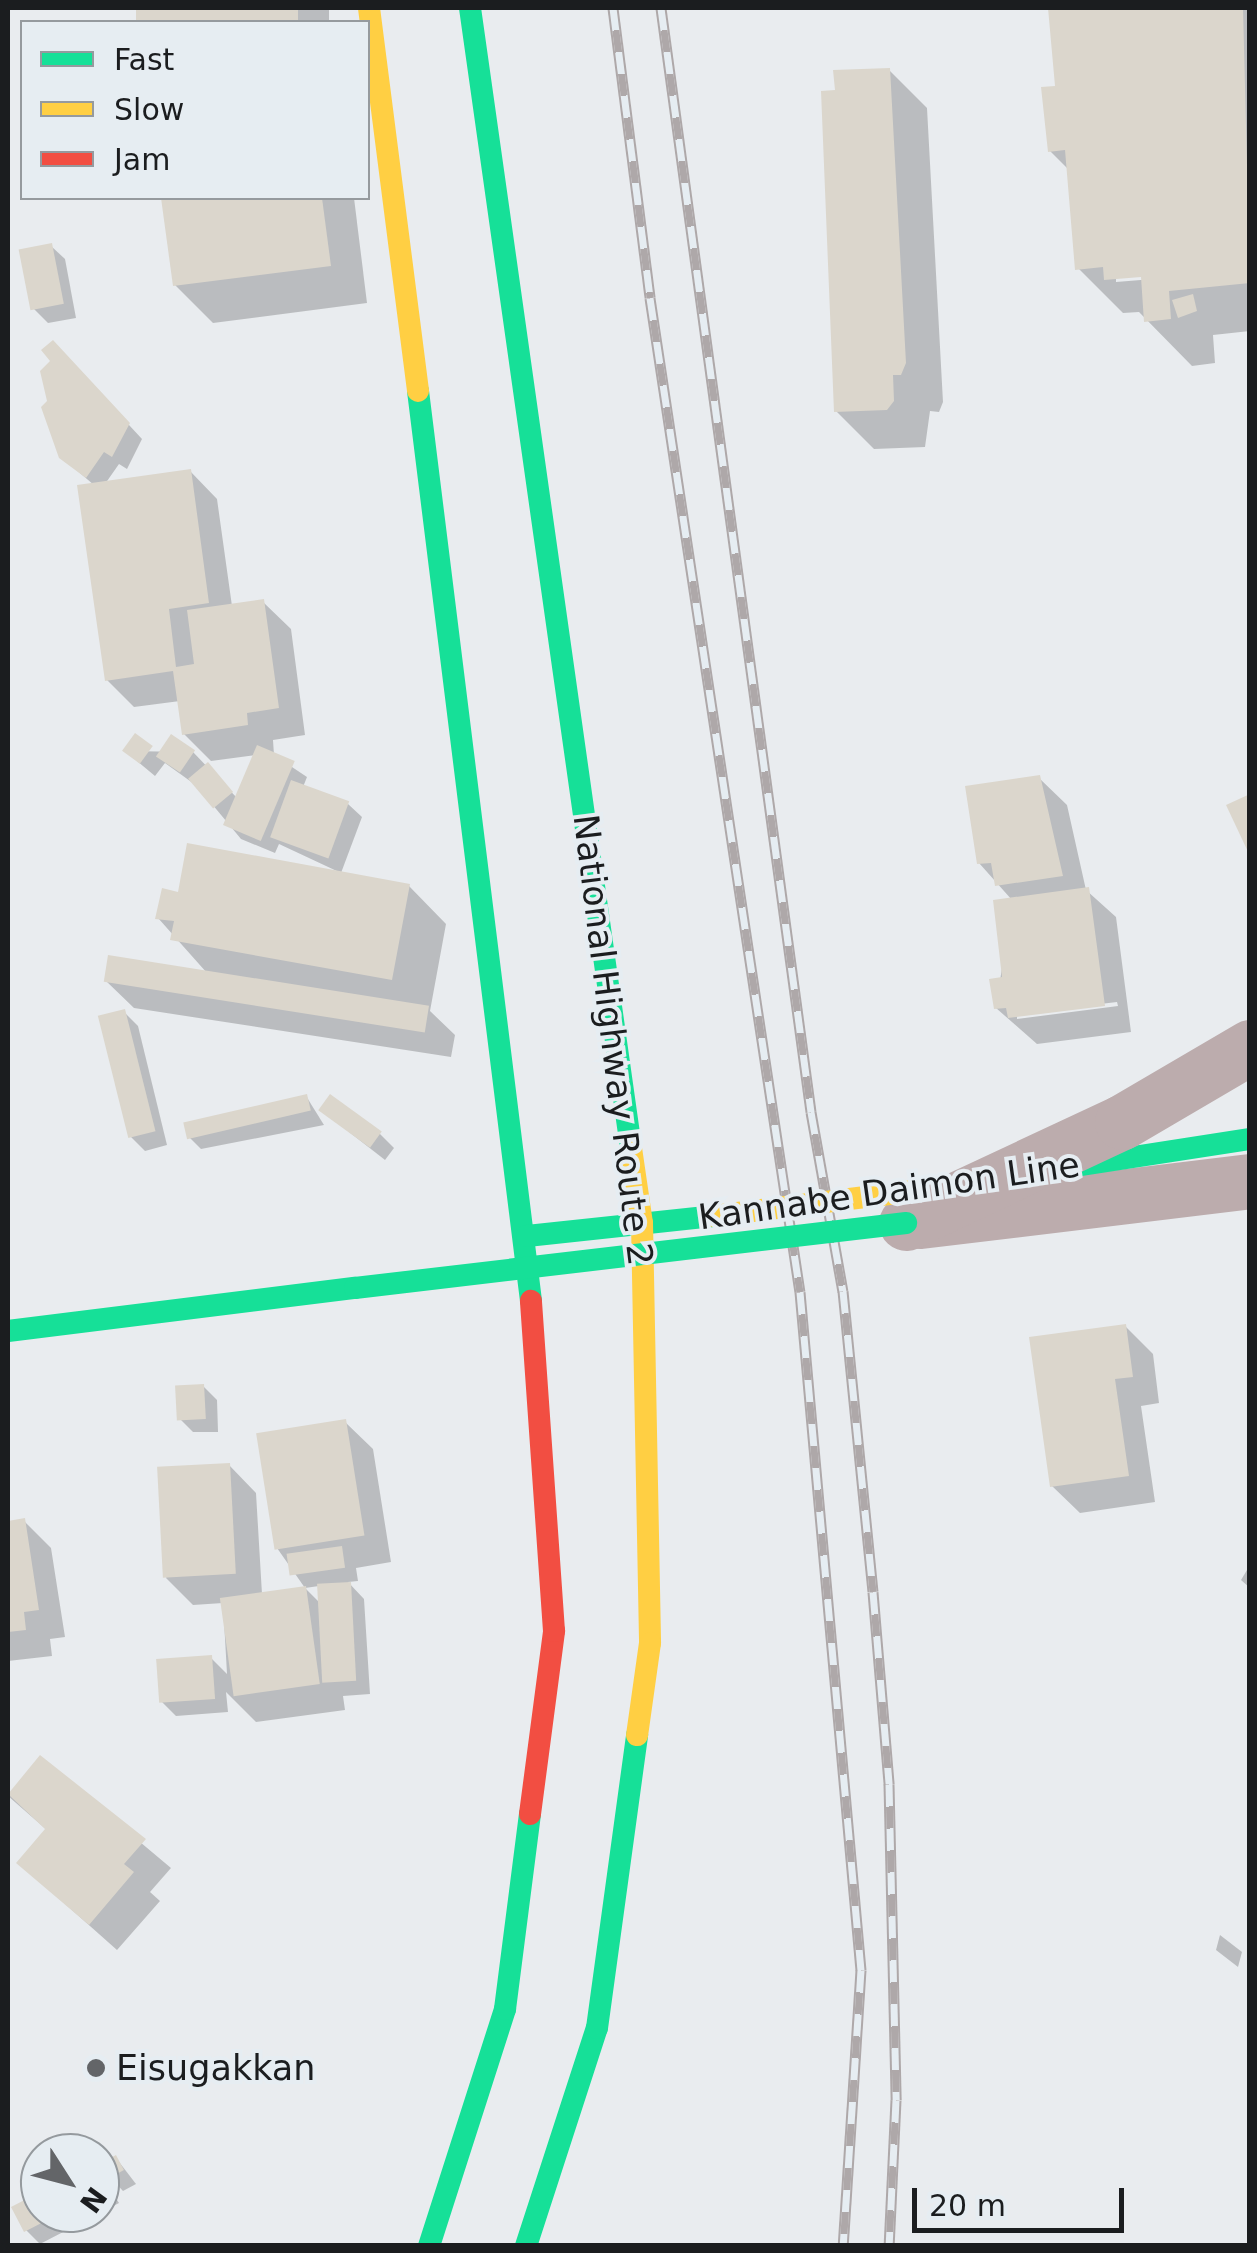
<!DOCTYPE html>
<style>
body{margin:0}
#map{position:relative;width:1257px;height:2253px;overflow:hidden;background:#e9ecef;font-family:"DejaVu Sans",sans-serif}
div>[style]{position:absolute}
.shadow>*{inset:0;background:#0003;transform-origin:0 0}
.building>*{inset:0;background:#dbd6cc;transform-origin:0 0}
.street>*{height:55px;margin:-27.5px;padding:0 27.5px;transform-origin:27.5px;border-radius:27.5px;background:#bcacad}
.fast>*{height:22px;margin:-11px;padding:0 11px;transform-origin:11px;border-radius:11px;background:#16e098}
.slow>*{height:22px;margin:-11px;padding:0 11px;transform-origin:11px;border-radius:11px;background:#ffcf43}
.jam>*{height:22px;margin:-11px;padding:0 11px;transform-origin:11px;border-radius:11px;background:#f24e42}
.rail>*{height:11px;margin-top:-5.5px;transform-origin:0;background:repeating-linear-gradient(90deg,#e6edf2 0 22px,#aea8a9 0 44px);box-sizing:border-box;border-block:2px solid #aea8a9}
.street-bridge>*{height:55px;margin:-27.5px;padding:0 27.5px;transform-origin:27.5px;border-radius:27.5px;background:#bcacad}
.fast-bridge>*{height:22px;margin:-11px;padding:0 11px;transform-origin:11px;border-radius:11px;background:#16e098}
.slow-bridge>*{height:22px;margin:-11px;padding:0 11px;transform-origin:11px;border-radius:11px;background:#ffcf43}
.dots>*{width:28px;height:28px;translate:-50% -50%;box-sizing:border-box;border:5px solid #e6edf2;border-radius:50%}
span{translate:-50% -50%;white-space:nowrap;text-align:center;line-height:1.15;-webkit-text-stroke:8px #e6edf2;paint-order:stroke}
.street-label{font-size:35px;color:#1b1d1f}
.poi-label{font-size:35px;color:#1b1d1f}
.left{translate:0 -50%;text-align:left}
.frame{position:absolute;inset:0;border:10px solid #1b1d1f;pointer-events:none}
.legend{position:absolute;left:20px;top:20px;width:350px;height:180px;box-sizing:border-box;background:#e6edf2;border:2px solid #959a9e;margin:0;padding:12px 18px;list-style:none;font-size:30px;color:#1b1d1f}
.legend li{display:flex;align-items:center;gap:20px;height:50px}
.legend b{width:50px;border:2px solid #959a9e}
.north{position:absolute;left:20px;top:2133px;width:100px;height:100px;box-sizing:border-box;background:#e6edf2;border:2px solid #959a9e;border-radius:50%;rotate:126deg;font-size:28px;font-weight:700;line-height:40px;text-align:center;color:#1b1d1f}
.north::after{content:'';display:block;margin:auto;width:35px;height:45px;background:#636568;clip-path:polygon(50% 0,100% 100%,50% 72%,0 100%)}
.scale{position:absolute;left:912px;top:2188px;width:212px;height:45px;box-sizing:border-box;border:5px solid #1b1d1f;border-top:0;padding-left:12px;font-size:30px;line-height:35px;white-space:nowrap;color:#1b1d1f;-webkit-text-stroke:8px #e6edf2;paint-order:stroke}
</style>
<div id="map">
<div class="shadow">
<i style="left:139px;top:8px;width:190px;height:14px"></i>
<i style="clip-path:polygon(evenodd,1051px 8px,1250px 8px,1250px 331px,1213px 335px,1215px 363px,1192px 366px,1139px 312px,1123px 313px,1078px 268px,1069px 170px,1050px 151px,1057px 89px,1051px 8px,1153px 274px,1153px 279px,1116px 282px,1116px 277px,1153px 274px)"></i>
<i style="clip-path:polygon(889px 70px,927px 108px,943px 402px,939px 412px,930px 411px,925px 447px,874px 449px,836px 411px,837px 92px)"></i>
<i style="clip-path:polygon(163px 198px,354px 198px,367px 303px,213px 323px,175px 285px)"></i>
<i style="clip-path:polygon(51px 246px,65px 259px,76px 318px,48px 323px,34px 309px)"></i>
<i style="clip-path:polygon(66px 357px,142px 439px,127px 469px,119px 464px,105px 484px,190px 471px,217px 499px,232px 606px,263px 602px,291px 629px,305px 735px,273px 740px,274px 755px,307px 777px,303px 787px,348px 804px,362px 817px,341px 873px,279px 844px,275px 853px,241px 839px,197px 786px,165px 763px,155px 776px,125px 751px,193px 752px,238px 799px,256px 755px,211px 761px,184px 734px,180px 701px,134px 707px,107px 680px,94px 485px,61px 457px,50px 401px)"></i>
<i style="clip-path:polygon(evenodd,1039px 778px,1067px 805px,1086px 890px,1116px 917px,1131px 1032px,1037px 1044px,996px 1008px,1012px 900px,979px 863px,1039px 778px,1117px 1002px,1118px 1006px,1017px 1019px,1017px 1014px,1117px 1002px)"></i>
<i style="clip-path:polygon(409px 886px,446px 924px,430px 1011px,455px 1035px,451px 1057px,134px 1008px,106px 981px,207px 973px,158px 918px,180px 895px)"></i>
<i style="clip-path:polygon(124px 1012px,138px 1026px,167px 1145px,145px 1151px,131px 1137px)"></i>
<i style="clip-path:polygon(306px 1096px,324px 1125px,201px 1149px,187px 1135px)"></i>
<i style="clip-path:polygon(321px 1110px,380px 1134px,394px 1148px,385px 1160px)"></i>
<i style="clip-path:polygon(1125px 1326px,1153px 1354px,1159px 1403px,1141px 1406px,1155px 1502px,1080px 1513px,1052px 1486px)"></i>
<i style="clip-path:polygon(203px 1386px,217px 1400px,218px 1432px,193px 1432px,179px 1418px)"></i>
<i style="clip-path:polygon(evenodd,345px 1422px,373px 1449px,391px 1562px,356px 1568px,358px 1581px,348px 1582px,364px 1599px,370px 1694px,343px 1696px,345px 1710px,256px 1722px,226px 1692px,228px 1712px,176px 1716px,162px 1702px,211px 1658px,227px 1674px,223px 1603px,193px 1605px,166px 1578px,229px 1465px,256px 1493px,262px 1594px,305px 1588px,277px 1548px,345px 1422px,319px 1586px,320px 1603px,305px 1588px,319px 1586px)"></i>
<i style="clip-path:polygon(24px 1521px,51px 1548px,65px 1637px,50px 1639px,52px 1656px,8px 1661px,8px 1523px)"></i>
<i style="clip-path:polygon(1250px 1565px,1250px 1588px,1241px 1580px)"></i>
<i style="clip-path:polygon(40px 1758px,171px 1868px,150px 1892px,160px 1901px,117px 1950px,19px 1863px,47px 1830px,8px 1796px)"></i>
<i style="clip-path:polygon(1220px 1935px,1242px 1952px,1238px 1967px,1216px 1950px)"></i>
<i style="clip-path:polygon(116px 2158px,136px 2184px,123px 2191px,110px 2177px)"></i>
<i style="clip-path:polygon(100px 2174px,119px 2203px,40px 2244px,26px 2230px,40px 2195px,40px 2213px,100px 2213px)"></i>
</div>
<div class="building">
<i style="left:136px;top:8px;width:162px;height:14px"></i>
<i style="clip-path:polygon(1048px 8px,1243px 8px,1250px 283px,1169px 291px,1171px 319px,1144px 322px,1141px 277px,1104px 280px,1103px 267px,1075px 270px,1065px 150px,1048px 152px,1041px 87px,1055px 86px)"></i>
<i style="clip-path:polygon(890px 68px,906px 363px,901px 375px,893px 375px,894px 401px,887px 410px,834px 412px,821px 91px,835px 90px,833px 70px)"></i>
<i style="clip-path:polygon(161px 198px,322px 198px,331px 266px,173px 286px)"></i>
<i style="left:52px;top:243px;width:62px;height:34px;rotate:79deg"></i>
<i style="clip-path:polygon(1193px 294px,1197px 311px,1178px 318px,1172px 300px)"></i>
<i style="clip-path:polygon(53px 340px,130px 423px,112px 457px,104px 452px,86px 478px,59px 458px,41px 407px,47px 401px,40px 371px,50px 361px,41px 350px)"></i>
<i style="clip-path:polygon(191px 469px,209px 603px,169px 609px,176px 667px,194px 664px,187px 610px,264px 599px,279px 708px,247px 713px,248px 725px,182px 735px,173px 671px,105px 681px,77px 485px)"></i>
<i style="left:135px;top:733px;width:22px;height:22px;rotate:36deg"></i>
<i style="left:171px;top:734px;width:29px;height:27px;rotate:34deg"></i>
<i style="left:257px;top:745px;width:41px;height:87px;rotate:23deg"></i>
<i style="left:208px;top:762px;width:39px;height:26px;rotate:50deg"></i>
<i style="clip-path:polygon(1040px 775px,1063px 876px,995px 886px,991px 863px,977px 864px,965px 786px)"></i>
<i style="left:291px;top:780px;width:62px;height:61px;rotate:20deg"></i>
<i style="clip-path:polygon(1250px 794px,1250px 856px,1226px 805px)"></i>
<i style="clip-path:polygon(187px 843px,410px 884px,392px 980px,170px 940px,174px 921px,155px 919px,162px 888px,178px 892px)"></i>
<i style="clip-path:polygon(1089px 887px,1105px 1006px,1008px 1018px,1006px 1008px,994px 1009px,989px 979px,1002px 977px,993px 900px)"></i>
<i style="left:108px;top:955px;width:325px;height:27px;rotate:9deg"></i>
<i style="left:125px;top:1009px;width:126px;height:28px;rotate:76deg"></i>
<i style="left:307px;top:1094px;width:17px;height:127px;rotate:77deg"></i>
<i style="left:330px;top:1094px;width:64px;height:20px;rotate:36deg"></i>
<i style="clip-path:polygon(1126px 1324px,1133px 1377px,1115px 1379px,1129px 1476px,1050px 1487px,1029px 1337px)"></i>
<i style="left:204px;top:1384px;width:35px;height:29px;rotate:87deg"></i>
<i style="left:346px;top:1419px;width:118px;height:91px;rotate:81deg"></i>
<i style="left:230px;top:1463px;width:111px;height:73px;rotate:87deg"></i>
<i style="clip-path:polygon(25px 1518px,39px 1610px,24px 1612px,26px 1630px,8px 1632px,8px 1521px)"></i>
<i style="left:342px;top:1546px;width:22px;height:56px;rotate:82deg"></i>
<i style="left:351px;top:1582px;width:99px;height:34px;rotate:87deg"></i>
<i style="left:306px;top:1586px;width:99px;height:87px;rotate:82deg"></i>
<i style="left:212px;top:1655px;width:44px;height:56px;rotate:86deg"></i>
<i style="clip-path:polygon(40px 1755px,146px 1839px,124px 1864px,134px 1872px,89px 1925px,16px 1863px,45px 1829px,8px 1794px)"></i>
<i style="left:116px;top:2155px;width:17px;height:18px;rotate:62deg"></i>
<i style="clip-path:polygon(40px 2192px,40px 2213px,61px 2213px,24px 2232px,11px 2207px)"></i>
</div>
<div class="street">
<i style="left:920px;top:1221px;width:332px;rotate:-6.9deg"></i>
</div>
<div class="fast">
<i style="left:470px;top:8px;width:1151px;rotate:81.96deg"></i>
<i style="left:418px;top:391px;width:917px;rotate:82.92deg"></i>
<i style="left:1030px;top:1173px;width:223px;rotate:-8.8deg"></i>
<i style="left:527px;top:1236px;width:187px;rotate:-6.1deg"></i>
<i style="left:8px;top:1331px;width:350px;rotate:-7.1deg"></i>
<i style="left:429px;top:2246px;width:249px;rotate:-72.2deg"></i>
<i style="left:505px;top:2009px;width:197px;rotate:-82.7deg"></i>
<i style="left:526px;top:2246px;width:229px;rotate:-72deg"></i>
<i style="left:597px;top:2028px;width:296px;rotate:-82.2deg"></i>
</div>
<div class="slow">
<i style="left:369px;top:8px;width:386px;rotate:82.7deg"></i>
<i style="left:631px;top:1148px;width:76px;rotate:81.7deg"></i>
<i style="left:642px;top:1223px;width:420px;rotate:88.9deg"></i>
<i style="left:650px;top:1643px;width:93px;rotate:98deg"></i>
</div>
<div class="jam">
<i style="left:530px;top:1814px;width:185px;rotate:-82.5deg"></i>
<i style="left:554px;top:1631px;width:331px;rotate:-94deg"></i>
</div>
<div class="rail">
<i style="left:613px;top:8px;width:292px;rotate:82.7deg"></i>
<i style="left:650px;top:298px;width:1005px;rotate:81.42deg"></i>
<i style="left:800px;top:1292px;width:681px;rotate:84.86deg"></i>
<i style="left:861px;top:1970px;width:277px;rotate:93.7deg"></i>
<i style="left:661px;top:8px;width:1114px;rotate:82.26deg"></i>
<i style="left:811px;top:1112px;width:182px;rotate:79.9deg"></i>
<i style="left:843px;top:1291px;width:302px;rotate:84.3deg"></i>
<i style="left:873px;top:1592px;width:193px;rotate:85.2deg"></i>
<i style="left:889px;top:1784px;width:316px;rotate:88.7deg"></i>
<i style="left:896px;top:2100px;width:146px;rotate:92.7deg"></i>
</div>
<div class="street-bridge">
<i style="left:906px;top:1223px;width:238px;rotate:-25.1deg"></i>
<i style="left:1122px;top:1122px;width:148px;rotate:-30.4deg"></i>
</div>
<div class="fast-bridge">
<i style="left:355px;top:1288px;width:555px;rotate:-6.73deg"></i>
</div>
<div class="slow-bridge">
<i style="left:713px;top:1216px;width:204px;rotate:-7.1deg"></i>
</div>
<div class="dots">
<i style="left:96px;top:2068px;background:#636568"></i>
</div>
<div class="street-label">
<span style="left:613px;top:1040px;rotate:83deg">National Highway Route 2</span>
<span style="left:889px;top:1191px;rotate:-8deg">Kannabe Daimon Line</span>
</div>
<div class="poi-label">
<span class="left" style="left:116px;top:2068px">Eisugakkan</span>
</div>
<div class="frame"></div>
<ul class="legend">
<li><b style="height:12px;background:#16e098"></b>Fast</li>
<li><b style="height:12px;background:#ffcf43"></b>Slow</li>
<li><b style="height:12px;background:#f24e42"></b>Jam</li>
</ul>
<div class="north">N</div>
<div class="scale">20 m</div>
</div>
